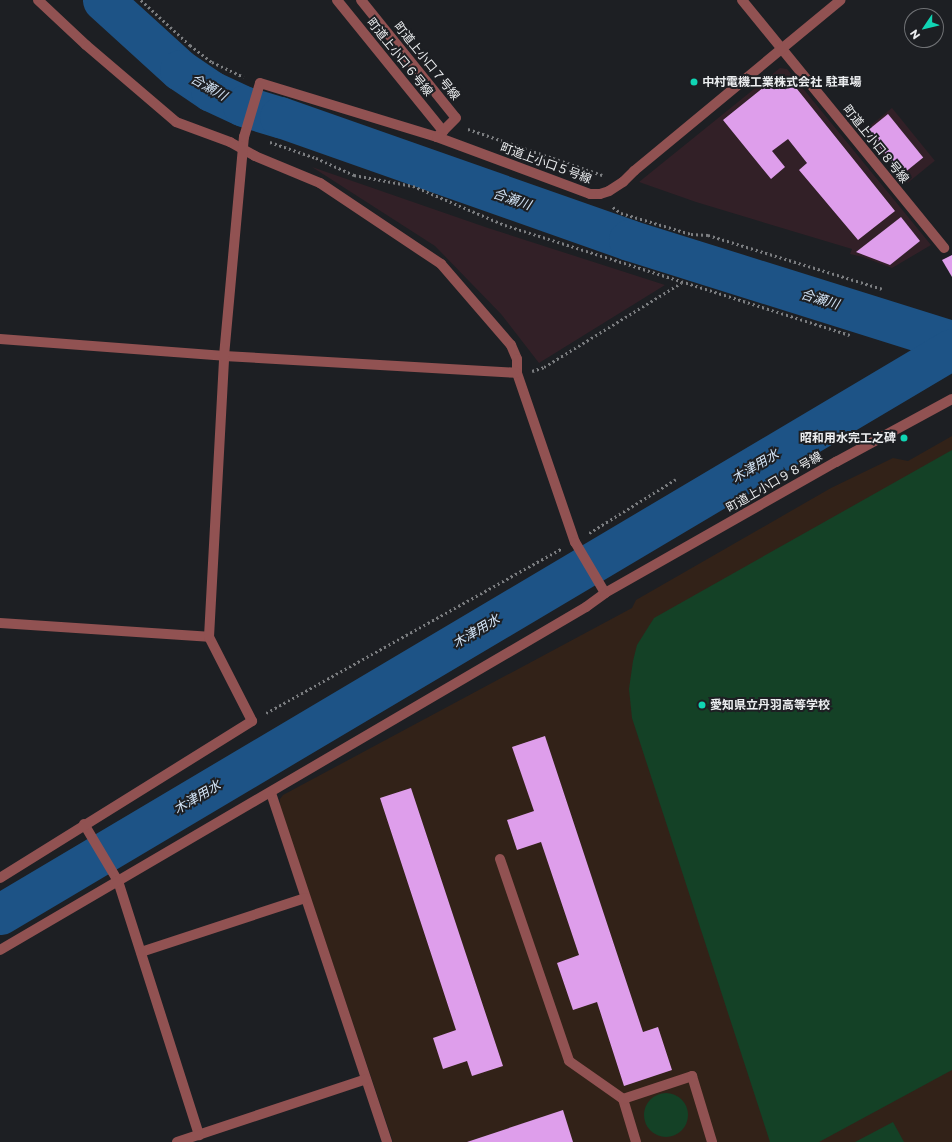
<!DOCTYPE html>
<meta charset="utf-8">
<style>
body{margin:0}
#map{position:relative;width:952px;height:1142px;overflow:hidden;background:#1d1f23;font-family:Montserrat,"Noto Sans JP",sans-serif}
div>[style]{position:absolute}
.industrial>*{inset:0;background:#322027;transform-origin:0 0}
.education>*{inset:0;background:#322218}
.green>*{inset:0;background:#144126}
.round{border-radius:50%}
.river>*{height:41px;margin:-20.5px;padding:0 20.5px;transform-origin:20.5px;border-radius:20.5px;background:#1d5386}
.building>*{inset:0;background:#de9eeb;transform-origin:0 0}
.path>*{height:2.5px;margin-top:-1.25px;transform-origin:0;background:repeating-linear-gradient(90deg,#7b7d80 0 2px,transparent 0 5px)}
.service>*{height:10px;margin:-5px;padding:0 5px;transform-origin:5px;border-radius:5px;background:#915252}
.minor>*{height:10px;margin:-5px;padding:0 5px;transform-origin:5px;border-radius:5px;background:#915252}
.tertiary>*{height:10px;margin:-5px;padding:0 5px;transform-origin:5px;border-radius:5px;background:#915252}
.dots>*{width:11px;height:11px;translate:-50% -50%;box-sizing:border-box;border:2px solid #1d1f23;border-radius:50%}
span{translate:-50% -50%;white-space:nowrap;text-align:center;line-height:1.15;-webkit-text-stroke:4px #1d1f23;paint-order:stroke}
.street-label{font-size:12px;color:#eceef0}
.poi-label{font-size:12px;color:#eceef0;font-weight:700}
.left{translate:0 -50%;text-align:left}
.right{translate:-100% -50%;text-align:right}
.water-label{font-size:13px;color:#d3e4f6;font-style:italic}
.north{position:absolute;left:904px;top:8px;width:40px;height:40px;box-sizing:border-box;background:#1d1f23;border:1px solid #707275;border-radius:50%;rotate:235deg;font-size:11px;font-weight:700;line-height:16px;text-align:center;color:#eceef0}
.north::after{content:'';display:block;margin:auto;width:14px;height:18px;background:#10d5b4;clip-path:polygon(50% 0,100% 100%,50% 72%,0 100%)}
</style>
<div id="map">
<div class="industrial">
<i style="clip-path:polygon(780px 68px,787px 69px,931px 245px,892px 268px,863px 257px,850px 254px,852px 249px,696px 202px,639px 182px)"></i>
<i style="left:892px;top:108px;width:68px;height:36px;rotate:51deg"></i>
<i style="clip-path:polygon(312px 167px,488px 228px,665px 285px,539px 363px,501px 314px,435px 246px)"></i>
</div>
<div class="education">
<i style="clip-path:polygon(952px 436px,952px 1142px,393px 1142px,280px 807px,280px 799px,283px 795px,632px 608px,636px 600px,831px 488px,893px 458px,908px 461px)"></i>
</div>
<div class="green">
<i style="clip-path:polygon(952px 450px,952px 1070px,819px 1142px,770px 1142px,632px 718px,629px 689px,633px 661px,637px 645px,654px 618px)"></i>
<i class="round" style="left:644px;top:1093px;width:44px;height:44px"></i>
<i style="clip-path:polygon(893px 1122px,904px 1142px,855px 1142px)"></i>
</div>
<div class="river">
<i style="left:103px;top:0;width:104px;rotate:42.3deg"></i>
<i style="left:180px;top:70px;width:37px;rotate:34deg"></i>
<i style="left:211px;top:91px;width:35px;rotate:25deg"></i>
<i style="left:243px;top:106px;width:39px;rotate:17deg"></i>
<i style="left:280px;top:117px;width:370px;rotate:19.4deg"></i>
<i style="left:629px;top:240px;width:338px;rotate:17.4deg"></i>
<i style="left:0;top:914px;width:1107px;rotate:-30.69deg"></i>
</div>
<div class="building">
<i style="clip-path:polygon(775px 78px,789px 79px,895px 211px,858px 240px,799px 170px,807px 163px,788px 139px,772px 151px,785px 167px,771px 179px,723px 120px)"></i>
<i style="left:888px;top:114px;width:56px;height:27px;rotate:51deg"></i>
<i style="clip-path:polygon(901px 217px,920px 241px,890px 265px,856px 252px)"></i>
<i style="clip-path:polygon(952px 255px,952px 277px,942px 260px)"></i>
<i style="clip-path:polygon(545px 736px,643px 1032px,658px 1027px,672px 1070px,624px 1086px,597px 1002px,573px 1010px,557px 963px,579px 955px,541px 842px,517px 850px,507px 820px,534px 811px,512px 747px)"></i>
<i style="clip-path:polygon(411px 788px,503px 1066px,472px 1076px,467px 1061px,443px 1069px,433px 1038px,456px 1030px,380px 798px)"></i>
<i style="clip-path:polygon(563px 1110px,573px 1142px,467px 1142px)"></i>
</div>
<div class="path">
<i style="left:141px;top:0;width:67px;rotate:42.6deg"></i>
<i style="left:190px;top:45px;width:28px;rotate:38deg"></i>
<i style="left:212px;top:62px;width:35px;rotate:25deg"></i>
<i style="left:468px;top:129px;width:142px;rotate:18.9deg"></i>
<i style="left:270px;top:142px;width:49px;rotate:19.2deg"></i>
<i style="left:316px;top:158px;width:42px;rotate:24.1deg"></i>
<i style="left:354px;top:175px;width:60px;rotate:10.6deg"></i>
<i style="left:413px;top:186px;width:100px;rotate:23deg"></i>
<i style="left:505px;top:225px;width:362px;rotate:17.7deg"></i>
<i style="left:613px;top:207px;width:10px;rotate:37deg"></i>
<i style="left:621px;top:213px;width:73px;rotate:16.7deg"></i>
<i style="left:691px;top:234px;width:17px;rotate:3deg"></i>
<i style="left:708px;top:235px;width:182px;rotate:17.2deg"></i>
<i style="left:532px;top:371px;width:13px;rotate:-18deg"></i>
<i style="left:544px;top:367px;width:161px;rotate:-31.5deg"></i>
<i style="left:589px;top:533px;width:102px;rotate:-31.8deg"></i>
<i style="left:266px;top:713px;width:338px;rotate:-29.1deg"></i>
</div>
<div class="service">
<i style="left:500px;top:859px;width:213px;rotate:71.1deg"></i>
<i style="left:569px;top:1061px;width:66px;rotate:35.1deg"></i>
<i style="left:636px;top:1142px;width:45px;rotate:-106.8deg"></i>
<i style="left:623px;top:1099px;width:73px;rotate:-18.4deg"></i>
<i style="left:692px;top:1076px;width:69px;rotate:73.1deg"></i>
</div>
<div class="minor">
<i style="left:38px;top:0;width:66px;rotate:43.2deg"></i>
<i style="left:86px;top:45px;width:118px;rotate:40.5deg"></i>
<i style="left:176px;top:122px;width:58px;rotate:20.3deg"></i>
<i style="left:230px;top:142px;width:29px;rotate:29deg"></i>
<i style="left:255px;top:156px;width:70px;rotate:22.6deg"></i>
<i style="left:320px;top:183px;width:146px;rotate:33.8deg"></i>
<i style="left:441px;top:264px;width:107px;rotate:49.2deg"></i>
<i style="left:511px;top:345px;width:15px;rotate:67deg"></i>
<i style="left:517px;top:359px;width:14px;rotate:90deg"></i>
<i style="left:517px;top:373px;width:179px;rotate:71.1deg"></i>
<i style="left:575px;top:542px;width:59px;rotate:59.5deg"></i>
<i style="left:337px;top:0;width:169px;rotate:51deg"></i>
<i style="left:361px;top:0;width:151px;rotate:51.2deg"></i>
<i style="left:456px;top:118px;width:27px;rotate:135deg"></i>
<i style="left:742px;top:0;width:320px;rotate:50.8deg"></i>
<i style="left:0;top:339px;width:225px;rotate:4.3deg"></i>
<i style="left:224px;top:356px;width:293px;rotate:3.3deg"></i>
<i style="left:0;top:623px;width:209px;rotate:3.8deg"></i>
<i style="left:271px;top:793px;width:368px;rotate:71.6deg"></i>
<i style="left:84px;top:824px;width:66px;rotate:59.2deg"></i>
<i style="left:118px;top:881px;width:267px;rotate:72.3deg"></i>
<i style="left:0;top:878px;width:297px;rotate:-31.9deg"></i>
<i style="left:252px;top:721px;width:94px;rotate:-117.1deg"></i>
<i style="left:209px;top:637px;width:281px;rotate:-86.9deg"></i>
<i style="left:224px;top:356px;width:220px;rotate:-84.8deg"></i>
<i style="left:244px;top:137px;width:56px;rotate:-73.5deg"></i>
<i style="left:260px;top:83px;width:185px;rotate:17deg"></i>
<i style="left:437px;top:137px;width:163px;rotate:20.4deg"></i>
<i style="left:590px;top:194px;width:10px"></i>
<i style="left:600px;top:194px;width:9px;rotate:-18deg"></i>
<i style="left:609px;top:191px;width:17px;rotate:-33deg"></i>
<i style="left:623px;top:182px;width:16px;rotate:-45deg"></i>
<i style="left:634px;top:171px;width:268px;rotate:-39.6deg"></i>
<i style="left:0;top:950px;width:679px;rotate:-30.34deg"></i>
<i style="left:586px;top:607px;width:24px;rotate:-36deg"></i>
<i style="left:605px;top:593px;width:266px;rotate:-29.6deg"></i>
<i style="left:836px;top:462px;width:132px;rotate:-28.5deg"></i>
<i style="left:141px;top:952px;width:173px;rotate:-18.2deg"></i>
</div>
<div class="tertiary">
<i style="left:177px;top:1142px;width:199px;rotate:-18.4deg"></i>
</div>
<div class="dots">
<i style="left:694px;top:82px;background:#10d5b4"></i>
<i style="left:904px;top:438px;background:#10d5b4"></i>
<i style="left:702px;top:705px;background:#10d5b4"></i>
</div>
<div class="street-label">
<span style="left:400px;top:57px;rotate:51deg">町道上小口６号線</span>
<span style="left:427px;top:61px;rotate:51deg">町道上小口７号線</span>
<span style="left:876px;top:144px;rotate:51deg">町道上小口８号線</span>
<span style="left:546px;top:163px;rotate:20deg">町道上小口５号線</span>
<span style="left:774px;top:482px;rotate:-30deg">町道上小口９８号線</span>
</div>
<div class="poi-label">
<span class="left" style="left:702px;top:82px">中村電機工業株式会社 駐車場</span>
<span class="right" style="left:896px;top:438px">昭和用水完工之碑</span>
<span class="left" style="left:710px;top:705px">愛知県立丹羽高等学校</span>
</div>
<div class="water-label">
<span style="left:209px;top:87px;rotate:30deg">合瀬川</span>
<span style="left:512px;top:199px;rotate:19deg">合瀬川</span>
<span style="left:820px;top:299px;rotate:17deg">合瀬川</span>
<span style="left:755px;top:466px;rotate:-31deg">木津用水</span>
<span style="left:476px;top:631px;rotate:-31deg">木津用水</span>
<span style="left:197px;top:797px;rotate:-31deg">木津用水</span>
</div>
<div class="north">N</div>
</div>
